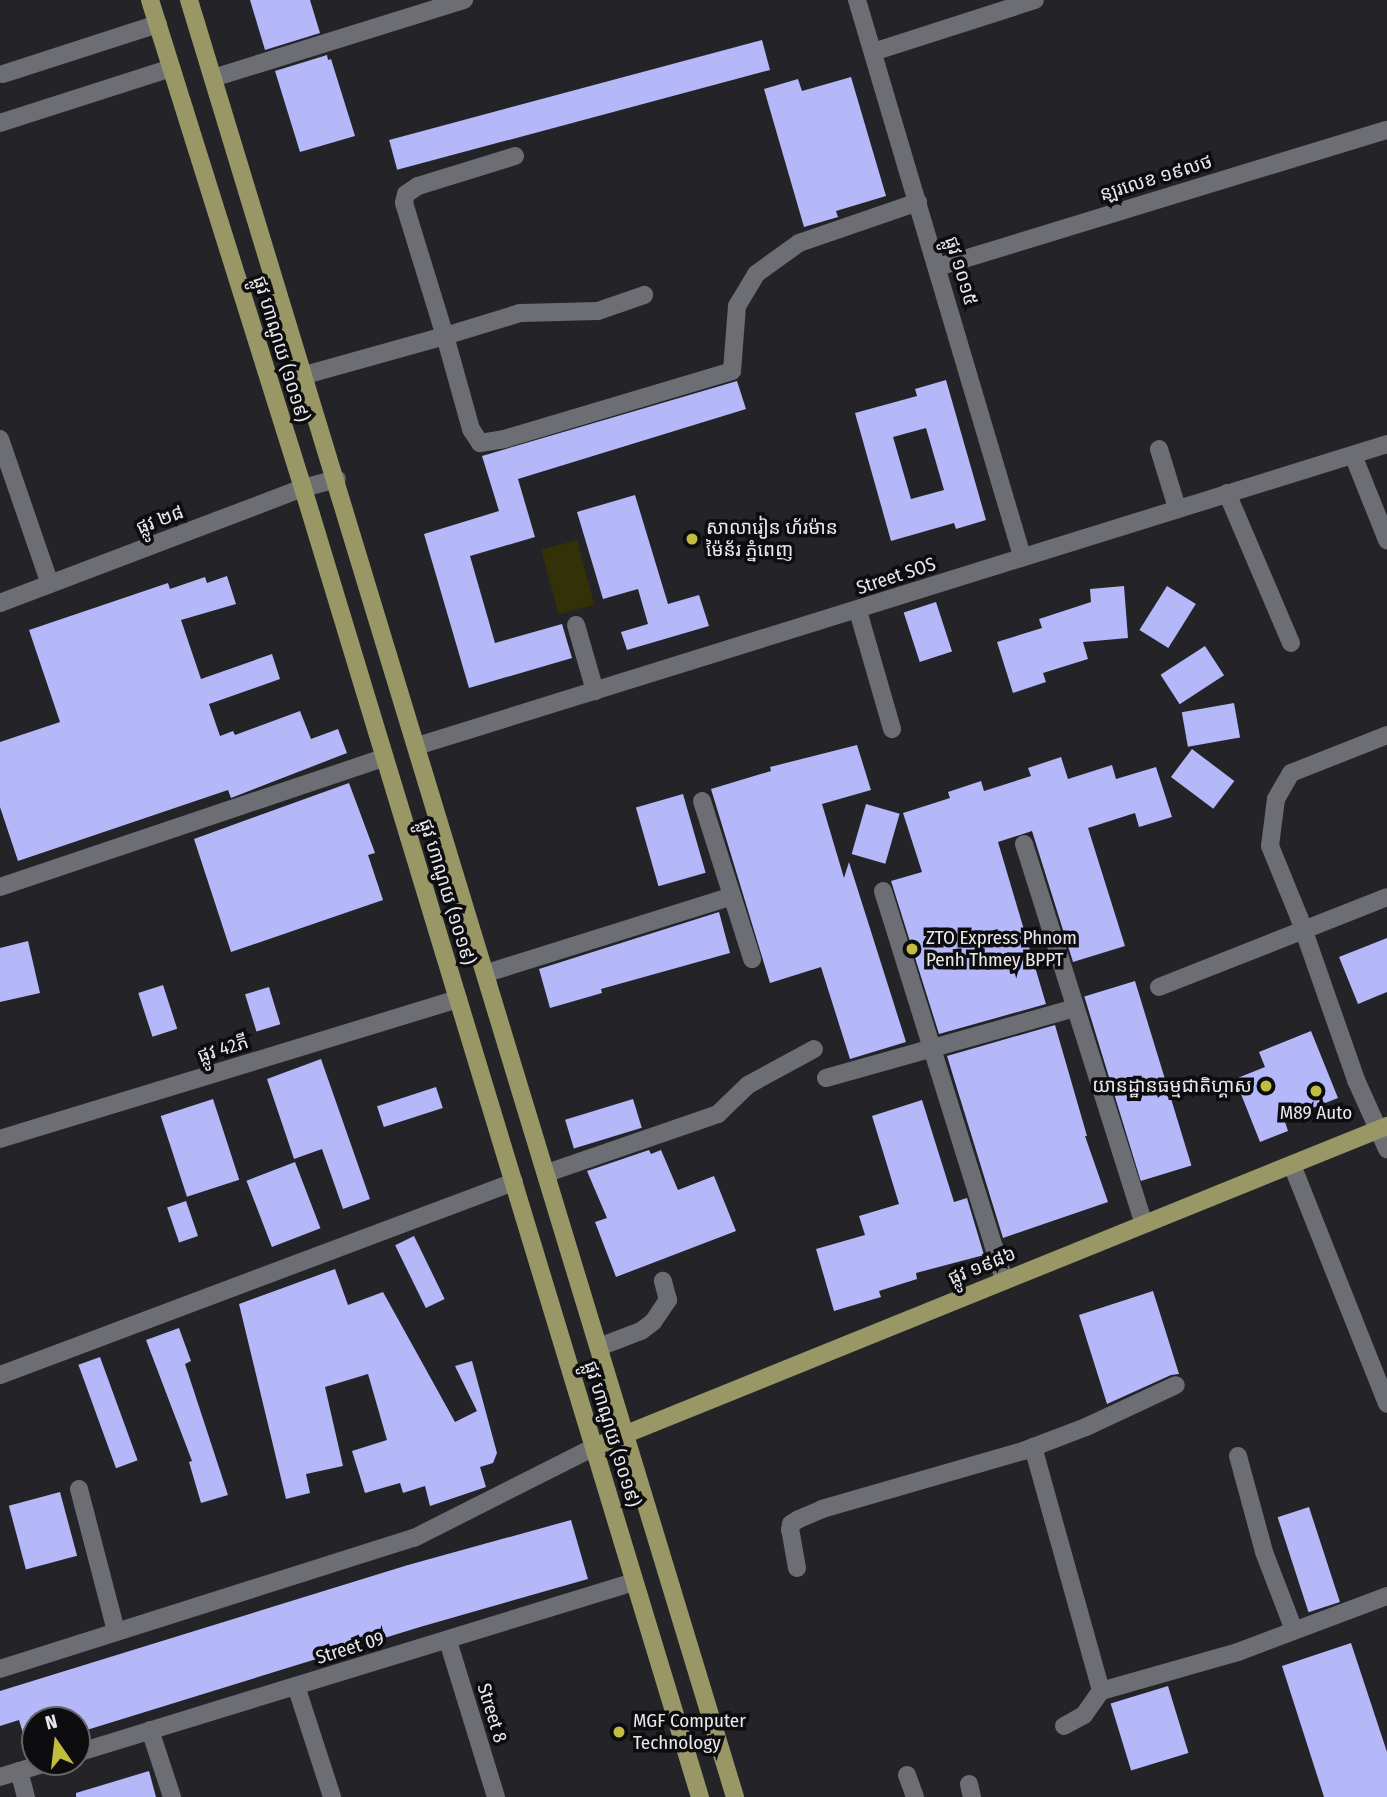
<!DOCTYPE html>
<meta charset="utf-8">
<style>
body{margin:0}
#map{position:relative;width:1387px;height:1797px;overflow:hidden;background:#232328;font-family:"Fira Sans Condensed","Noto Sans Khmer",sans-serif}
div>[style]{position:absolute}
.green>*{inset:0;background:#333107;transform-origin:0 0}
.building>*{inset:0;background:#b4b8f9;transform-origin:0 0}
.minor>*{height:18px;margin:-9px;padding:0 9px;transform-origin:9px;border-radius:9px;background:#6d6e73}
.major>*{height:18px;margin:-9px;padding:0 9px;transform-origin:9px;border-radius:9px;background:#989765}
.dots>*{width:19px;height:19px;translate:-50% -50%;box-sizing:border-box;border:4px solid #0d0d0f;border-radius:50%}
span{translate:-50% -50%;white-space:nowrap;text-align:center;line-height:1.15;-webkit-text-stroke:7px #0d0d0f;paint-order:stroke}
.street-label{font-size:19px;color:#e9e9ed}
.poi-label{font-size:19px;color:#e9e9ed}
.left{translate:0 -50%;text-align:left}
.right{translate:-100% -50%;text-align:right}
.north{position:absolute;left:21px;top:1706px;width:70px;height:70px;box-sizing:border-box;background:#0d0d0f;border:2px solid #656568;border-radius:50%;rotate:346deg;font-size:19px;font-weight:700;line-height:28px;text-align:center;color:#e9e9ed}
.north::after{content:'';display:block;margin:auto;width:24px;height:32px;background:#c2bd3f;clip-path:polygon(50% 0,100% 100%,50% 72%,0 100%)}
</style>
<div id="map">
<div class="green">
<i style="left:577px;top:540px;width:67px;height:37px;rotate:75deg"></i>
</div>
<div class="building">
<i style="clip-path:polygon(250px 0,310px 0,320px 33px,265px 50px)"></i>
<i style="left:762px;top:40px;width:31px;height:386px;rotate:75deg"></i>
<i style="clip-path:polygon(327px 55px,328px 60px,331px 59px,355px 136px,300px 152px,275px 71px)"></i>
<i style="clip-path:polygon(851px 77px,886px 196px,836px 211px,838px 217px,804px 227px,764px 89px,798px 79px,802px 91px)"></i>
<i style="clip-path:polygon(evenodd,946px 380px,986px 520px,956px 529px,954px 523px,891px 541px,855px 413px,917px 396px,915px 389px,946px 380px,926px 428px,944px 490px,911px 499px,893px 437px,926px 428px)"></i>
<i style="clip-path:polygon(737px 381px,746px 409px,518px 479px,535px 537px,470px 556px,495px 643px,562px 624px,572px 658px,469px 688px,424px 534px,499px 511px,482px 456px)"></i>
<i style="clip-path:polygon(635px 495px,668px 604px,699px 595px,709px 626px,627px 650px,621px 632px,648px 624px,638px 589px,603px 599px,577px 512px)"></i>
<i style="clip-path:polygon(227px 576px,236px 604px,181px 620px,201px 679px,272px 654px,280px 679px,209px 704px,220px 736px,233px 731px,235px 735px,300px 711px,311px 739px,338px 729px,347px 753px,231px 798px,228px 790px,18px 861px,0 807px,0 742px,60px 722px,29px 630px,168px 583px,170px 589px,205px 577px,207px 583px)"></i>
<i style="clip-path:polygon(1124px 586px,1128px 638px,1083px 642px,1088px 659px,1043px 673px,1046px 682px,1013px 693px,997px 642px,1042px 628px,1039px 619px,1091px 602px,1090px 589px)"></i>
<i style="left:1167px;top:586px;width:34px;height:52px;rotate:32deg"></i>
<i style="left:936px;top:602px;width:52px;height:34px;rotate:72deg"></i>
<i style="left:1205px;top:646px;width:35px;height:53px;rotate:57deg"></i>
<i style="left:1234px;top:703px;width:35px;height:53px;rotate:80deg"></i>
<i style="clip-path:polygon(857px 745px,871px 790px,822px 804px,844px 878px,849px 862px,906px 1042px,850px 1059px,821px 967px,770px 983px,711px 789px,771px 771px,770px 767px)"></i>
<i style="left:1192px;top:749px;width:53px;height:35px;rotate:37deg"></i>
<i style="clip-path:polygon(1061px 757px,1068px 779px,1112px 765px,1116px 779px,1156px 767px,1172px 817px,1139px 827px,1135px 813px,1088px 828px,1125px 946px,1073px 962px,1032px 831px,998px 842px,1046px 1004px,939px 1034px,891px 881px,922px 872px,903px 813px,950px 798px,948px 792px,981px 781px,984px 791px,1031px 776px,1028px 768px)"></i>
<i style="clip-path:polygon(349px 783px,375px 853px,368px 855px,383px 900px,231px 952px,194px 839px)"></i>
<i style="left:683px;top:794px;width:82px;height:49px;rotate:74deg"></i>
<i style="left:866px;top:804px;width:35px;height:52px;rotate:16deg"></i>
<i style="clip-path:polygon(719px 912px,730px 953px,601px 989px,602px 993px,550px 1008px,539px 969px)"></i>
<i style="clip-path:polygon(1387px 938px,1387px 992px,1358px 1004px,1339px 957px)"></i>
<i style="clip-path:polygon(28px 941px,40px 993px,0 1002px,0 948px)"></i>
<i style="left:1135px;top:981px;width:193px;height:53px;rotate:73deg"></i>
<i style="left:163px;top:985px;width:46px;height:26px;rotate:72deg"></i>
<i style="left:269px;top:987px;width:39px;height:25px;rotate:73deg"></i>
<i style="clip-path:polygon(1055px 1025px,1087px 1136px,1085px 1136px,1108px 1202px,1003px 1238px,947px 1056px)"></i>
<i style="clip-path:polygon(1311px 1031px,1338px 1098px,1284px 1119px,1288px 1131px,1260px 1142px,1235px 1079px,1265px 1067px,1259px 1052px)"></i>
<i style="clip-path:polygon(321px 1059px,370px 1199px,343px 1209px,322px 1149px,294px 1159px,267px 1079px)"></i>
<i style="left:436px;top:1087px;width:22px;height:62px;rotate:72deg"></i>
<i style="left:213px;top:1099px;width:85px;height:55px;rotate:72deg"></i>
<i style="left:633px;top:1099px;width:30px;height:71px;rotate:73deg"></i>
<i style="clip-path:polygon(922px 1100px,954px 1202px,967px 1198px,984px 1255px,916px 1273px,917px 1279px,879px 1291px,881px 1297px,834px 1311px,816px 1249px,865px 1235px,859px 1216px,899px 1204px,872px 1116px)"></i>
<i style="clip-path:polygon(649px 1150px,651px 1154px,661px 1150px,678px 1190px,714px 1176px,736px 1231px,616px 1277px,595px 1222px,607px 1218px,587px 1171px)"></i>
<i style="left:295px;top:1162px;width:71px;height:52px;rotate:69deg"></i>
<i style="left:186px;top:1201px;width:37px;height:20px;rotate:71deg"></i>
<i style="left:414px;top:1236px;width:70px;height:21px;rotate:64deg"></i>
<i style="clip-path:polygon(335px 1269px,348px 1305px,383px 1292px,455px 1422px,477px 1411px,455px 1366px,472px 1361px,497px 1453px,493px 1463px,480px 1467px,486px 1487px,430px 1506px,425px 1486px,403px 1493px,400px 1483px,365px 1493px,352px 1451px,387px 1440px,368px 1374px,325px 1387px,343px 1466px,306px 1474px,310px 1493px,286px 1499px,239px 1304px)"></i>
<i style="clip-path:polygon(1153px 1291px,1179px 1374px,1171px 1375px,1107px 1404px,1079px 1315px)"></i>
<i style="clip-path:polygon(179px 1328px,191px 1361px,185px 1364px,228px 1495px,201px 1503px,189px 1462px,192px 1461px,146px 1340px)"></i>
<i style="left:100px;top:1357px;width:110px;height:23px;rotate:70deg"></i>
<i style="left:60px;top:1492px;width:66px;height:53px;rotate:75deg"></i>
<i style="left:1309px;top:1507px;width:100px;height:33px;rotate:72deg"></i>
<i style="clip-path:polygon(571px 1520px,588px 1579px,420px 1627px,77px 1733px,77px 1720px,35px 1720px,35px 1754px,30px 1756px,19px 1720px,0 1726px,0 1691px,408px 1565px)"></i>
<i style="clip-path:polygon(1351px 1643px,1387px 1752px,1387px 1797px,1324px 1797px,1282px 1666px)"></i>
<i style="left:1168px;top:1686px;width:70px;height:60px;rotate:73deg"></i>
<i style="clip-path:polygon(149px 1771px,156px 1797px,76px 1797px,76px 1793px)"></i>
</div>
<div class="minor">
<i style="left:857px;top:0;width:580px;rotate:73.47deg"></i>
<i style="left:873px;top:52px;width:170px;rotate:-17.8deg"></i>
<i style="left:3px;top:74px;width:163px;rotate:-17.9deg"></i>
<i style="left:213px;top:78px;width:263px;rotate:-17.3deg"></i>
<i style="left:0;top:123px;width:180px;rotate:-17.8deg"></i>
<i style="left:515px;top:156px;width:102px;rotate:162.8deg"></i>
<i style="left:418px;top:186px;width:14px;rotate:146deg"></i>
<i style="left:406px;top:194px;width:9px;rotate:103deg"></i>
<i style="left:404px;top:203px;width:139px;rotate:72.9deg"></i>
<i style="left:445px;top:336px;width:78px;rotate:-17deg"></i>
<i style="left:520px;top:313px;width:78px;rotate:-1.5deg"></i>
<i style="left:598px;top:311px;width:49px;rotate:-19.2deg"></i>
<i style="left:938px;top:267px;width:469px;rotate:-17deg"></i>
<i style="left:305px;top:375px;width:145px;rotate:-15.6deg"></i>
<i style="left:445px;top:336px;width:97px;rotate:74.4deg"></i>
<i style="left:471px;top:429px;width:17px;rotate:57deg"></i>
<i style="left:480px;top:443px;width:24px;rotate:-9deg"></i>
<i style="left:504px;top:439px;width:238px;rotate:-16.6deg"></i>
<i style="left:732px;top:371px;width:65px;rotate:-85.6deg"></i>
<i style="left:737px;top:306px;width:37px;rotate:-59deg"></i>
<i style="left:756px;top:274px;width:53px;rotate:-35.8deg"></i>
<i style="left:799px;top:243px;width:126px;rotate:-19deg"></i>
<i style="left:0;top:439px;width:153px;rotate:71deg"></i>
<i style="left:1159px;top:449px;width:62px;rotate:73deg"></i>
<i style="left:1353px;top:455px;width:92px;rotate:68.2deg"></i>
<i style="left:1227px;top:493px;width:163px;rotate:66.9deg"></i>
<i style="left:0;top:603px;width:324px;rotate:-20.8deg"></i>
<i style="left:303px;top:488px;width:35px;rotate:-15deg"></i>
<i style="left:858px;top:611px;width:123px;rotate:73.9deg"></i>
<i style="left:576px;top:625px;width:69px;rotate:73.9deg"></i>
<i style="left:1387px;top:735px;width:103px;rotate:158.4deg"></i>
<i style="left:1291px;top:773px;width:30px;rotate:120deg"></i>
<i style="left:1276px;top:799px;width:47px;rotate:97.3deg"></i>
<i style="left:1270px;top:846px;width:77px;rotate:67.8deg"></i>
<i style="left:1299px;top:917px;width:173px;rotate:70.7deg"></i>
<i style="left:1356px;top:1080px;width:76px;rotate:65.8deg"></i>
<i style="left:417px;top:746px;width:1016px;rotate:-17.29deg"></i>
<i style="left:702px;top:801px;width:166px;rotate:72.4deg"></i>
<i style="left:1024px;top:844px;width:398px;rotate:72.5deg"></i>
<i style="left:0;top:887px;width:405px;rotate:-18.6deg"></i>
<i style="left:883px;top:891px;width:407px;rotate:72.7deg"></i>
<i style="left:487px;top:973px;width:257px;rotate:-17.4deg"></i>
<i style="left:1159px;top:987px;width:245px;rotate:-21.5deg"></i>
<i style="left:826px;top:1078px;width:259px;rotate:-15.7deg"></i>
<i style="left:0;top:1139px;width:479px;rotate:-17deg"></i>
<i style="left:1292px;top:1165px;width:257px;rotate:68.3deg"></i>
<i style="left:547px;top:1173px;width:181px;rotate:-19deg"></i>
<i style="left:718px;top:1114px;width:42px;rotate:-44deg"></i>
<i style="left:748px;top:1085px;width:75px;rotate:-28.6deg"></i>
<i style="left:599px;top:1347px;width:45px;rotate:-20.9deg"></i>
<i style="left:641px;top:1331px;width:15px;rotate:-37deg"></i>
<i style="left:653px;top:1322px;width:27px;rotate:-56deg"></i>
<i style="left:668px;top:1300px;width:20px;rotate:-105deg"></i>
<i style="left:0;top:1375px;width:549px;rotate:-20.58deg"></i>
<i style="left:1033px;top:1447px;width:253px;rotate:74.4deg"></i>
<i style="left:1101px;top:1691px;width:142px;rotate:-15.9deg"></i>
<i style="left:1238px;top:1652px;width:159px;rotate:-20.6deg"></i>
<i style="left:1238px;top:1456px;width:99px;rotate:74.8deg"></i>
<i style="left:1264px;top:1552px;width:84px;rotate:69deg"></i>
<i style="left:79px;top:1489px;width:147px;rotate:75.4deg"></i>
<i style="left:797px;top:1568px;width:39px;rotate:-100deg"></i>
<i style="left:790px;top:1530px;width:6px;rotate:-81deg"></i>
<i style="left:791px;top:1524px;width:9px;rotate:-32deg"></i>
<i style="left:799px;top:1519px;width:25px;rotate:-23deg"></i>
<i style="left:822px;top:1509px;width:209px;rotate:-16.1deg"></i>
<i style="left:1023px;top:1451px;width:67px;rotate:-20.9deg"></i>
<i style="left:1086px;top:1427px;width:99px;rotate:-25deg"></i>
<i style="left:448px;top:1641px;width:163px;rotate:72.9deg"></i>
<i style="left:0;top:1669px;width:434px;rotate:-17.6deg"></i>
<i style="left:414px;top:1538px;width:202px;rotate:-26.8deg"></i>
<i style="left:296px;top:1686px;width:117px;rotate:72deg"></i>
<i style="left:1064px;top:1726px;width:23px;rotate:-29deg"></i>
<i style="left:1084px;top:1715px;width:29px;rotate:-55deg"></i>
<i style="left:150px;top:1730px;width:71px;rotate:71.8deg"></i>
<i style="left:77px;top:1753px;width:583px;rotate:-17.07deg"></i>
<i style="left:19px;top:1771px;width:27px;rotate:75deg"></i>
<i style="left:907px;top:1775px;width:23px;rotate:70deg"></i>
<i style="left:0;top:1777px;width:51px;rotate:-17deg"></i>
<i style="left:969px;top:1784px;width:13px;rotate:77deg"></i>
</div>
<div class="major">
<i style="left:150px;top:0;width:511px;rotate:72.59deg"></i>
<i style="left:303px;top:488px;width:1368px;rotate:73.13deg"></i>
<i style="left:189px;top:0;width:1878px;rotate:73.1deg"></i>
<i style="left:594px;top:1447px;width:856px;rotate:-22.04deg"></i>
</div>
<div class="dots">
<i style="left:692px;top:539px;background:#c2bd3f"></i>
<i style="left:912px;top:949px;background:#c2bd3f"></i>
<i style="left:1266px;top:1086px;background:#c2bd3f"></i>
<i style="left:1316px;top:1091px;background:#c2bd3f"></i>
<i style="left:619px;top:1732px;background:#c2bd3f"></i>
</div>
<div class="street-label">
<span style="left:1156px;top:178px;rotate:-17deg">ន្ឡរលេខ ១៩លថ</span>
<span style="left:961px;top:271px;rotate:73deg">ផ្លូវ ១០១៥</span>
<span style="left:281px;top:349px;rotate:73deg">ផ្លូវ ហាណូយ (១០១៩)</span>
<span style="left:160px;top:520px;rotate:-21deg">ផ្លូវ ២៨</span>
<span style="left:896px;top:576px;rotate:-18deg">Street SOS</span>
<span style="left:447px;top:892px;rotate:73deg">ផ្លូវ ហាណូយ (១០១៩)</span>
<span style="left:223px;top:1049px;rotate:-17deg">ផ្លូវ 42ភី</span>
<span style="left:982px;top:1266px;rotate:-22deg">ផ្លូវ ១៩៨៦</span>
<span style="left:612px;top:1434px;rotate:73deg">ផ្លូវ ហាណូយ (១០១៩)</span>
<span style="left:350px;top:1648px;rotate:-17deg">Street 09</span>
<span style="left:492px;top:1713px;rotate:73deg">Street 8</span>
</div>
<div class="poi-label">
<span class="left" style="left:706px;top:539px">សាលារៀន ហ័រម៉ាន<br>ម៉ៃន័រ ភ្នំពេញ</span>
<span class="left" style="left:926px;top:949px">ZTO Express Phnom<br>Penh Thmey BPPT</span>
<span class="right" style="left:1252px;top:1086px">យានដ្ឋានធម្មជាតិហ្គាស</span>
<span style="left:1316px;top:1113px">M89 Auto</span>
<span class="left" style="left:633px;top:1732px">MGF Computer<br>Technology</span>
</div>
<div class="north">N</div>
</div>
